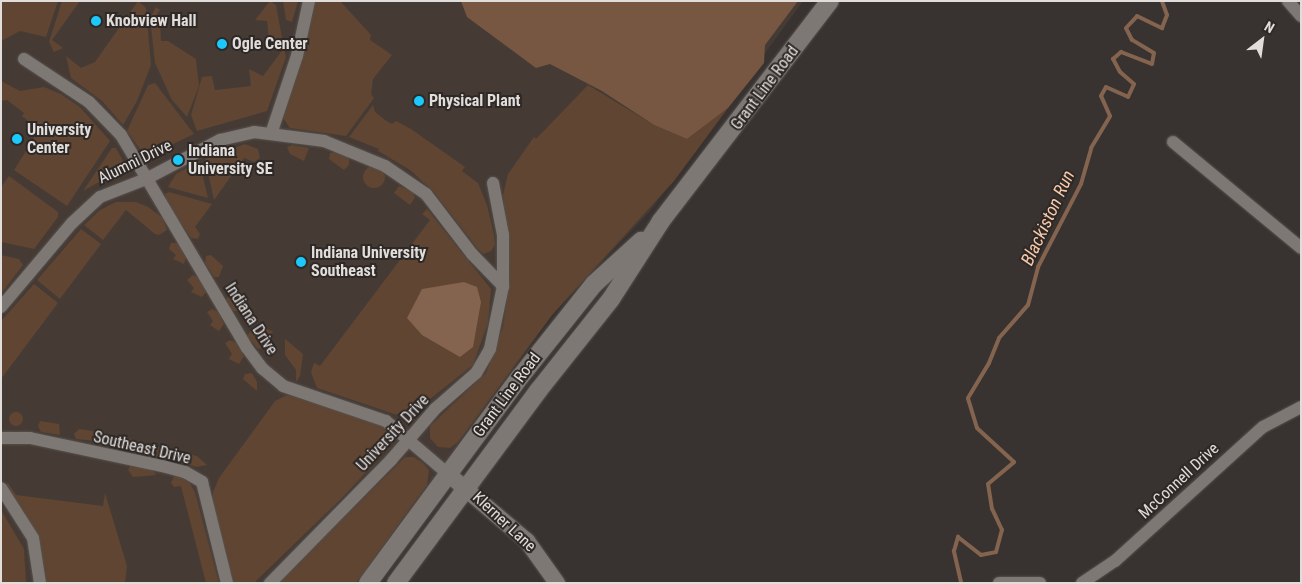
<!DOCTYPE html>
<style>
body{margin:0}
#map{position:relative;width:1302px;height:584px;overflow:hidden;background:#383330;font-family:"Roboto Condensed",sans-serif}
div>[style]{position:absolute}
.built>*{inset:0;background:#463b34}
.green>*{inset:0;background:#5f4532}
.round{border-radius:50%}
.forest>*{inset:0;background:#775742}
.water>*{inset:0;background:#84644e}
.stream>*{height:4px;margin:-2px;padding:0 2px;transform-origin:2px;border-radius:2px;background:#84644e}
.roads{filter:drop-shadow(0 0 1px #56514f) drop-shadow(0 0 1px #56514f)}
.minor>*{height:12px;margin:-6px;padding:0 6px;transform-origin:6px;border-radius:6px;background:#7e7874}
.tertiary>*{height:16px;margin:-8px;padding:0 8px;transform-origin:8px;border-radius:8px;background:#7e7874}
.secondary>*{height:18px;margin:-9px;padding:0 9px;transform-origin:9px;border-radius:9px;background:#7e7874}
.dots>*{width:14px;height:14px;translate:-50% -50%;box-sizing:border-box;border:2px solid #2e2926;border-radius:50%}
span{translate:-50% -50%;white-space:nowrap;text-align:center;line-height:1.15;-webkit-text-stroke:4px #2e2926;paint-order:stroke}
.poi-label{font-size:16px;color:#e1dddb;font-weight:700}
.left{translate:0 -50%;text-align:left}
.street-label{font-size:16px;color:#e1dddb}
.water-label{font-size:18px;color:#f8caab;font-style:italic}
.frame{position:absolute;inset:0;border:2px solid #e1dddb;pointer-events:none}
.north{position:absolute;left:1237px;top:15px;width:50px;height:50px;-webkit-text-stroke:4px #2e2926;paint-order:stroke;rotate:30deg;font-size:14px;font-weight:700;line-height:20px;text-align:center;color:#e1dddb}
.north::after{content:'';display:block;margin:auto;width:18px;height:22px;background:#e1dddb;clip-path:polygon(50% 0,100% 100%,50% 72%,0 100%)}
</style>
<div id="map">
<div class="built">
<i style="clip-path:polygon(1px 1px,803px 1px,650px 211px,553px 314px,357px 583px,1px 583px)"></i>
</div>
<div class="green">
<i style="clip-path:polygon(1px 1px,58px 1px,46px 37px,20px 31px,1px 41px)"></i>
<i style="clip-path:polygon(62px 1px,80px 1px,52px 40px,63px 48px,54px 52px,49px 42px)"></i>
<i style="clip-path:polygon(138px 1px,146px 8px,151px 65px,137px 101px,123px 125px,102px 101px,71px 78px,66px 56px,81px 68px,95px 62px)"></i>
<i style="clip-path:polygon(270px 1px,276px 5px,282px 38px,275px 48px,270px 48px,267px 21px,255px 20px)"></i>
<i style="clip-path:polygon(283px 1px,298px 1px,292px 22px,286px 20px)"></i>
<i style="clip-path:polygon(314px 1px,340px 1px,371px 35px,370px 40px,392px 55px,373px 79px,371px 94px,374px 98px,346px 136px,290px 128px,283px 118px)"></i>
<i style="clip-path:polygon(156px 7px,160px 10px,156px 16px,160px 19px,161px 41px,168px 41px,196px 59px,199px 86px,187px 117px,172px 100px,155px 63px,150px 18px)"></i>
<i style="clip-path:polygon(284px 48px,286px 57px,267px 111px,197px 131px,191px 115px,202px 77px,212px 76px,215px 90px,251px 86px,249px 69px,263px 76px)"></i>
<i style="clip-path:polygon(1px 81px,20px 91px,44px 87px,61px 94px,80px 107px,110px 141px,67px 206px,14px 170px,39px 130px,22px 116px,24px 113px,7px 100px,1px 101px)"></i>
<i style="clip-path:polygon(155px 83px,194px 134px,150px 155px,139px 148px,127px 131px,148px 85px)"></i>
<i style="clip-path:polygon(588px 85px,654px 125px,687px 139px,728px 108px,674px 181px,552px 315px,458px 442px,450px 448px,438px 447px,430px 438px,430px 426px,486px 373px,503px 327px,510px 274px,503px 195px,508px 174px,534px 137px,536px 139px)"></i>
<i style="clip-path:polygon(373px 105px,375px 112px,385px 120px,392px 124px,396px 121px,411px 129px,465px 167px,462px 171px,478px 183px,487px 205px,494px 235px,495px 245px,491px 251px,483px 254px,477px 248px,433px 191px,410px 170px,378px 151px,379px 149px,349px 137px)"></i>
<i style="clip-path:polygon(245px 144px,258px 149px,260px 158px,254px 162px,244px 158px,214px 200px,205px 159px)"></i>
<i style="clip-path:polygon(292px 145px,309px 148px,304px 161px,290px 154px,287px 147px)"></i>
<i style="clip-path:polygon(112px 148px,116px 148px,123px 161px,122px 169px,83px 191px)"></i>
<i style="clip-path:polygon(335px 152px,349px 157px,349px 165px,344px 170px,329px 159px,330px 153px)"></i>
<i style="clip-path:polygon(199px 161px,208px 198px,168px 187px,176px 174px)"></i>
<i class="round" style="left:363px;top:166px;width:22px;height:22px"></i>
<i style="clip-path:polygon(9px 176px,58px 212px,58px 217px,34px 249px,1px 242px,1px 187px)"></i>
<i style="clip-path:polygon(399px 186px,413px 192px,415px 198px,410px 205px,394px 193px)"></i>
<i style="clip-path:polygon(169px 192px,212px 204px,195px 227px,200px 234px,198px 239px,191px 238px,167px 203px,165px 194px)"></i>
<i style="clip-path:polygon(116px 202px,136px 202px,148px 207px,163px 218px,167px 230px,159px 235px,155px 234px,126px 210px,103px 240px,84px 225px,100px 210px)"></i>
<i style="clip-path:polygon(427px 209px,491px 289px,488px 323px,473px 365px,406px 418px,317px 388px,311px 372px,314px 363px,320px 366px,430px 220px,422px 214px)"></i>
<i style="clip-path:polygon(81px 229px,101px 244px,60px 299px,37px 280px)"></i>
<i style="clip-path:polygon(171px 243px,178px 243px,186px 258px,184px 264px,173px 259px,176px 255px,169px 249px)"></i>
<i style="clip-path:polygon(1px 255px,19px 259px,23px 265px,1px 294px)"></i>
<i style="clip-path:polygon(211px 255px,223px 266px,219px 277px,214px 277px,205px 263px,206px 256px)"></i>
<i style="clip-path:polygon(193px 275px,199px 278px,206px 292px,202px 297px,191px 292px,194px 288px,187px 280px)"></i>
<i style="clip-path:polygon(34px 284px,58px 303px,1px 379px,1px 321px)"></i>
<i style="clip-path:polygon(231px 292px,240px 297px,243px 311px,233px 311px,226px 300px)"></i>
<i style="clip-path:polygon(212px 309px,218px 312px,224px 324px,219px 331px,210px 325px,213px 321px,207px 312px)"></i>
<i style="clip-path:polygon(264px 327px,273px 332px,260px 349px,257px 348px,247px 336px,252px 329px,260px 333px)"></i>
<i style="clip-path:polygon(285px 339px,303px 354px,300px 376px,296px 382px,296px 370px,285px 355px)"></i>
<i style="clip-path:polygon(230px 340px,236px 343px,244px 356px,239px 364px,229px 359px,232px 354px,225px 343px)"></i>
<i style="clip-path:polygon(252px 373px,257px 382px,257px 391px,243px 379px,245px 374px)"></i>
<i style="clip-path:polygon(287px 395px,372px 419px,387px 428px,390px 440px,382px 455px,341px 499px,258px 579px,254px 583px,233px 583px,213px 501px,213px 492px,219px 478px,275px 401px)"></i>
<i class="round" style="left:9px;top:412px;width:14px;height:14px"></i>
<i style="clip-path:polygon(40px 421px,59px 424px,60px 435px,41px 432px,38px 426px)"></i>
<i style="clip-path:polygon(79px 429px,93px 431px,98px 437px,97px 441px,76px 439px,74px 434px)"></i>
<i style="clip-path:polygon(114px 436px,123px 440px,125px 436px,134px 441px,134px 451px,114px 448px,110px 443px)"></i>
<i style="clip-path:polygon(151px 445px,161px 448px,163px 445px,170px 450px,171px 458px,150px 455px,148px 450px)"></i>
<i style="clip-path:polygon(188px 454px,197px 456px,207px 465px,196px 467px,187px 464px,185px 459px)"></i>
<i style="clip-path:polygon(405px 457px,414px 457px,423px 463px,429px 470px,427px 485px,356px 583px,278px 583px)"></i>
<i style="clip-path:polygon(131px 465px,152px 469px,156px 475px,133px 477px,128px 470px)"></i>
<i style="clip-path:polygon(175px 474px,188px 480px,195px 492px,219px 583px,206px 583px,181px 486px,174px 487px,171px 483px)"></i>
<i style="clip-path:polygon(8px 483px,16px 495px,103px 506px,105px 493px,127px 566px,125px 583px,44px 583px,39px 543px,5px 485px)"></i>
<i style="clip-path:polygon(1px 510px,24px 549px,26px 583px,1px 583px)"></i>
</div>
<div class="forest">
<i style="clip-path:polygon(461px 1px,798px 1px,765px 45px,764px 63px,728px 108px,687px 139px,654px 125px,602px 91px,550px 64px,536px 68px,467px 17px)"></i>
</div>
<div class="water">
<i style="clip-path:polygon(464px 282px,477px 287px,481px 302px,473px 347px,460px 357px,422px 335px,407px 318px,422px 289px)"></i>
</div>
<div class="stream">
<i style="left:961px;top:582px;width:32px;rotate:-103deg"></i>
<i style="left:954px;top:551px;width:15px;rotate:-74deg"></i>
<i style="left:958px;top:537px;width:29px;rotate:38deg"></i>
<i style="left:981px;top:555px;width:15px;rotate:-11deg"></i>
<i style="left:996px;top:552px;width:23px;rotate:-75deg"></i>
<i style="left:1002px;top:530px;width:23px;rotate:-115deg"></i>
<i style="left:992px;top:509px;width:25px;rotate:-99deg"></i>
<i style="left:988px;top:484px;width:34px;rotate:-40deg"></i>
<i style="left:1014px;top:462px;width:50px;rotate:-137.4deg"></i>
<i style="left:977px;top:428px;width:31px;rotate:-107deg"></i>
<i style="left:968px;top:398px;width:41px;rotate:-59deg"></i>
<i style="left:989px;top:363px;width:27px;rotate:-68deg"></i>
<i style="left:999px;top:338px;width:44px;rotate:-48.7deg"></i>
<i style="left:1028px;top:305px;width:39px;rotate:-75deg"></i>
<i style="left:1038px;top:267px;width:93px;rotate:-62.6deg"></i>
<i style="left:1081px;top:184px;width:37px;rotate:-74deg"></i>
<i style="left:1091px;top:148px;width:37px;rotate:-59deg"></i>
<i style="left:1110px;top:116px;width:22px;rotate:-114deg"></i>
<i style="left:1101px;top:96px;width:10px;rotate:-61deg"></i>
<i style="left:1106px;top:87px;width:24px;rotate:24deg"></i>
<i style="left:1128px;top:97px;width:14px;rotate:-65deg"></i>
<i style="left:1134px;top:84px;width:18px;rotate:-139deg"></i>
<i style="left:1120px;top:72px;width:15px;rotate:-118deg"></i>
<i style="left:1113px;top:59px;width:11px;rotate:-41deg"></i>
<i style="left:1121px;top:52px;width:33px;rotate:21deg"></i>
<i style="left:1152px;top:64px;width:11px;rotate:-80deg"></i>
<i style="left:1154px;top:53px;width:26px;rotate:-149deg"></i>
<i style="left:1132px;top:40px;width:13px;rotate:-117deg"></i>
<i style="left:1126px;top:28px;width:16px;rotate:-47deg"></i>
<i style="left:1137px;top:16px;width:28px;rotate:26deg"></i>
<i style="left:1162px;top:28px;width:14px;rotate:-69deg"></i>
<i style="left:1167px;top:15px;width:15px;rotate:-110deg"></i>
</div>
<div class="roads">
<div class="minor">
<i style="left:1288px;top:1px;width:20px;rotate:49deg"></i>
<i style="left:24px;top:59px;width:78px;rotate:33.5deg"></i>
<i style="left:89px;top:102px;width:46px;rotate:45.9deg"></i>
<i style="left:121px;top:135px;width:247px;rotate:59.4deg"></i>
<i style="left:247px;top:348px;width:26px;rotate:53deg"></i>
<i style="left:263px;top:369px;width:26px;rotate:40deg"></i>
<i style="left:283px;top:386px;width:109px;rotate:18.8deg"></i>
<i style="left:386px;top:421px;width:82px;rotate:40.5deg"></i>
<i style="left:271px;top:134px;width:82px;rotate:-71.6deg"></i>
<i style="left:297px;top:56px;width:56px;rotate:-77.7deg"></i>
<i style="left:1173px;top:142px;width:166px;rotate:39.6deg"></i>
<i style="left:493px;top:183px;width:53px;rotate:79.1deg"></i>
<i style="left:503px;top:235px;width:51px;rotate:90deg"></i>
<i style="left:1px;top:307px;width:110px;rotate:-49.8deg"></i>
<i style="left:72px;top:223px;width:38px;rotate:-43deg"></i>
<i style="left:100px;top:197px;width:49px;rotate:-21.4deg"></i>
<i style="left:146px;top:179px;width:84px;rotate:-27.8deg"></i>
<i style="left:220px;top:140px;width:35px;rotate:-13deg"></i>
<i style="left:254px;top:132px;width:71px;rotate:7.3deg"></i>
<i style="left:324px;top:141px;width:66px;rotate:22.3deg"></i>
<i style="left:385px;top:166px;width:50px;rotate:34.3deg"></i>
<i style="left:426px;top:194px;width:76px;rotate:52.5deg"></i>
<i style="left:472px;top:254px;width:45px;rotate:45.9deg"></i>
<i style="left:503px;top:286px;width:64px;rotate:101.7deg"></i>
<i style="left:490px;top:349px;width:28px;rotate:120deg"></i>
<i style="left:476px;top:373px;width:55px;rotate:138.7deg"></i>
<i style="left:435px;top:409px;width:67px;rotate:130.8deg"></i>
<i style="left:391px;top:460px;width:173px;rotate:134.5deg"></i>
<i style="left:1px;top:438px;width:29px"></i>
<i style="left:30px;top:438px;width:139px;rotate:12deg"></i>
<i style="left:166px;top:467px;width:20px;rotate:15deg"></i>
<i style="left:185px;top:472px;width:20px;rotate:30deg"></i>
<i style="left:202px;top:482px;width:104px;rotate:76.1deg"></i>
<i style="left:1px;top:488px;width:59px;rotate:57.4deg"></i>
<i style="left:33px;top:538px;width:46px;rotate:81.2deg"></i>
<i style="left:999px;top:583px;width:41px"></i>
<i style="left:1082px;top:583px;width:40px;rotate:-34deg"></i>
<i style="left:1115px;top:561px;width:200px;rotate:-42.2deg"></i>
<i style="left:1263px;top:427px;width:43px;rotate:-27.8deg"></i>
</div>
<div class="tertiary">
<i style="left:448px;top:474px;width:104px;rotate:40.3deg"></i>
<i style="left:527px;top:541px;width:52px;rotate:54.5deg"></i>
</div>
<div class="secondary">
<i style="left:368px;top:583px;width:256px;rotate:-53.6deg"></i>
<i style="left:520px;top:377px;width:119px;rotate:-51.5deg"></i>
<i style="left:594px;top:284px;width:64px;rotate:-42.5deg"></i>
<i style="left:396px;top:583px;width:239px;rotate:-53.5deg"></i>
<i style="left:538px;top:391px;width:117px;rotate:-51.6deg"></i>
<i style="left:611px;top:299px;width:93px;rotate:-57.3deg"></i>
<i style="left:661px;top:221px;width:277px;rotate:-52.5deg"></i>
</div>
</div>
<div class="dots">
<i style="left:96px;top:21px;background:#1bc9fc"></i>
<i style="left:222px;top:44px;background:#1bc9fc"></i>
<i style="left:419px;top:101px;background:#1bc9fc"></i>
<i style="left:17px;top:139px;background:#1bc9fc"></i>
<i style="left:178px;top:160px;background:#1bc9fc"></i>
<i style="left:301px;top:262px;background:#1bc9fc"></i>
</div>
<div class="poi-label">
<span class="left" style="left:106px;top:21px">Knobview Hall</span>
<span class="left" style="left:232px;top:44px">Ogle Center</span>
<span class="left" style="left:429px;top:101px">Physical Plant</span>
<span class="left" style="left:27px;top:139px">University<br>Center</span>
<span class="left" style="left:188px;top:160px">Indiana<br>University SE</span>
<span class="left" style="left:311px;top:262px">Indiana University<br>Southeast</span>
</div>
<div class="street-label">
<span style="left:765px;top:88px;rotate:-53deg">Grant Line Road</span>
<span style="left:135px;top:162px;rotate:-26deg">Alumni Drive</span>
<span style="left:251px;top:319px;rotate:57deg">Indiana Drive</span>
<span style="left:507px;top:395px;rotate:-53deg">Grant Line Road</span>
<span style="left:393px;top:433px;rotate:-47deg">University Drive</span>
<span style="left:142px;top:448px;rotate:13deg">Southeast Drive</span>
<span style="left:1179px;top:481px;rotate:-43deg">McConnell Drive</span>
<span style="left:504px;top:522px;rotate:43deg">Klerner Lane</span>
</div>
<div class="water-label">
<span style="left:1048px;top:218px;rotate:-65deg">Blackiston Run</span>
</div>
<div class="frame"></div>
<div class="north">N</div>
</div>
